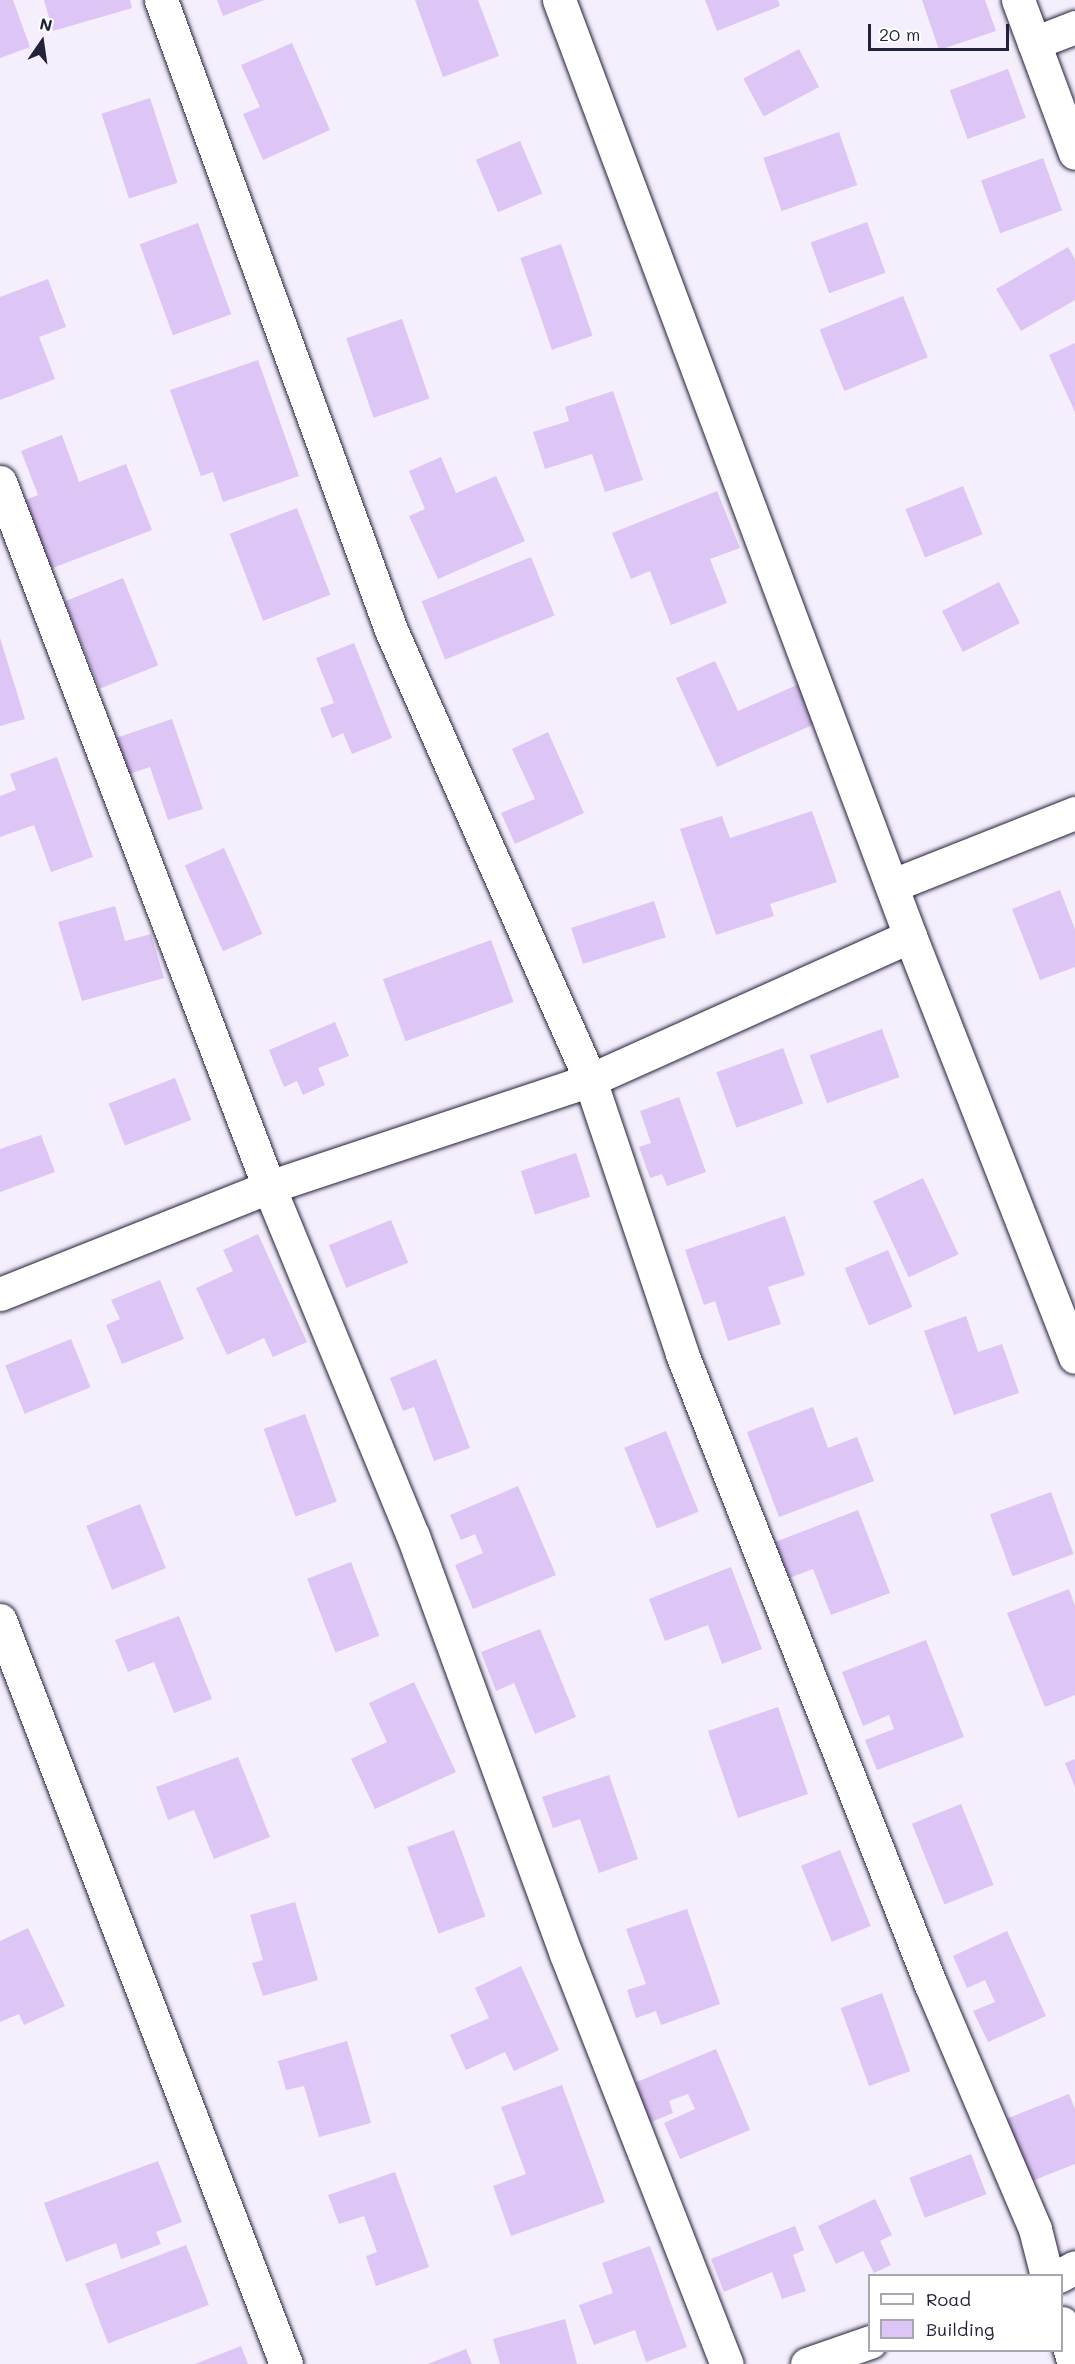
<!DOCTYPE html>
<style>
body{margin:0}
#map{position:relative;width:1075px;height:2364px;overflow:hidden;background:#f5eefc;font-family:Mali,sans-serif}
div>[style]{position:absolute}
.building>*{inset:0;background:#ddc5f5;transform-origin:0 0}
.roads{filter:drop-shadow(0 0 2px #22223b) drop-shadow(0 0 2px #22223b)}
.minor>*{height:33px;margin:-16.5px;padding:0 16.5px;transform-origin:16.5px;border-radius:16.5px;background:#fff}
.secondary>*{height:33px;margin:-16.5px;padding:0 16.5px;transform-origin:16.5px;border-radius:16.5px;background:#fff}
span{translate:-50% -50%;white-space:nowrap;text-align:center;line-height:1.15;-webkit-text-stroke:6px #fff;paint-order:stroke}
.legend{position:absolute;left:868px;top:2274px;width:195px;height:78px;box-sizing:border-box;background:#fff;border:2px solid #a7a7b1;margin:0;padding:8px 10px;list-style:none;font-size:18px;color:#22223b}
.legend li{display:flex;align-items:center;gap:12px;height:30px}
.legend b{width:30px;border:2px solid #a7a7b1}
.north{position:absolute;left:12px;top:12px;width:60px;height:60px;-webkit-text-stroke:4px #fff;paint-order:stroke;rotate:13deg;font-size:16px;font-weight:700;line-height:24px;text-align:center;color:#22223b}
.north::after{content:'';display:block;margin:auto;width:21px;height:27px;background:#22223b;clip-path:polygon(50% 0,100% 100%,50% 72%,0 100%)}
.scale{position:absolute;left:868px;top:24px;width:141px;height:27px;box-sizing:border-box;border:3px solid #22223b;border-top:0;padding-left:8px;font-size:18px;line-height:21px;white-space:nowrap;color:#22223b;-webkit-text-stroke:4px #fff;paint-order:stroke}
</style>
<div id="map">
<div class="building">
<i style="clip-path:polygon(0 0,13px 0,30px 47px,0 58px)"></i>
<i style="clip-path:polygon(44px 0,130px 0,132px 8px,53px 31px)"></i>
<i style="clip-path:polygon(217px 0,264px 0,223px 16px)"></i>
<i style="clip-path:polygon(415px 0,478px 0,499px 56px,443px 77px)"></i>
<i style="clip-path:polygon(705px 0,778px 0,780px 6px,717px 31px)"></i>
<i style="clip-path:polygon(922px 0,985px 0,996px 31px,939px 50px)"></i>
<i style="clip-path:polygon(292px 43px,330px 130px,263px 160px,243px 114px,260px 107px,241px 65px)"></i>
<i style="left:799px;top:49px;width:43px;height:63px;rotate:62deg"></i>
<i style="left:1008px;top:69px;width:52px;height:62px;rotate:70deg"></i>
<i style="left:150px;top:98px;width:89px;height:51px;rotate:72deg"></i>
<i style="left:839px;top:132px;width:56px;height:80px;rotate:71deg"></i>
<i style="left:520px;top:141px;width:57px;height:48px;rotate:67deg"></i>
<i style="left:1043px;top:158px;width:56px;height:66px;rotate:70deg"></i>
<i style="left:867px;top:222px;width:54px;height:60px;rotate:70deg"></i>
<i style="left:198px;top:223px;width:97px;height:62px;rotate:70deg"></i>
<i style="left:561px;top:244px;width:97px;height:43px;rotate:71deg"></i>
<i style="clip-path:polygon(1068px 247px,1075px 259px,1075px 300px,1021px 331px,996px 289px)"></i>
<i style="clip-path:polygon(48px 279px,66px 327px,39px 337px,55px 379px,0 400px,0 297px)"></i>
<i style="left:903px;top:296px;width:66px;height:90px;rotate:68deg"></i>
<i style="left:402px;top:319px;width:84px;height:59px;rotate:71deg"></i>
<i style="clip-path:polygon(1075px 343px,1075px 412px,1049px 355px)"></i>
<i style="clip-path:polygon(258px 360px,299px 476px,223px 502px,213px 472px,201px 476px,170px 390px)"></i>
<i style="clip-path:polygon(613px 391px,643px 480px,605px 492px,592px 454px,545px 469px,533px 432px,569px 421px,565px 407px)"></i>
<i style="clip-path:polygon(62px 435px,79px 482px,126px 464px,152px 530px,50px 569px,23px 501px,38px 495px,21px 451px)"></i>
<i style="clip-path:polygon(441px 457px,456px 493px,496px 476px,525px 541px,438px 579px,409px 516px,425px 509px,409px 471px)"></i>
<i style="left:963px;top:486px;width:52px;height:62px;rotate:68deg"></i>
<i style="clip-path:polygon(717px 491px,740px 548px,710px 559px,727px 603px,671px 625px,650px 571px,631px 579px,612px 533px)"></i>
<i style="left:297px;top:508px;width:93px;height:72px;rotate:69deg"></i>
<i style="left:531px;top:557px;width:63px;height:118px;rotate:68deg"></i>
<i style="left:123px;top:578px;width:94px;height:63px;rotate:68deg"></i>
<i style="left:999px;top:582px;width:46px;height:64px;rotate:63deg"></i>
<i style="clip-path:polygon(0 638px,25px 719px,0 726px)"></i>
<i style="clip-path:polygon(354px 643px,392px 738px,352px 754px,343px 733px,332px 738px,320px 708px,334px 703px,316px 658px)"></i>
<i style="clip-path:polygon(715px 661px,738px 711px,799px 684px,817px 723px,717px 767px,676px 678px)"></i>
<i style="clip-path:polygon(172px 719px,203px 809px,168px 820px,150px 767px,126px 775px,113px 739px)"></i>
<i style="clip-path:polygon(548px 732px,584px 813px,515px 844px,501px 813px,535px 799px,512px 749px)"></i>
<i style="clip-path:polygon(57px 757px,93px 857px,51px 872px,34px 825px,0 837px,0 796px,16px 790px,10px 774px)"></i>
<i style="clip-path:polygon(812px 811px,837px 882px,770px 904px,774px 916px,716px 935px,680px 829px,722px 816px,730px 838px)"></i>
<i style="left:224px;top:848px;width:94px;height:43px;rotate:66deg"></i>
<i style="clip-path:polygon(1060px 890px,1075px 929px,1075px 967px,1040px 980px,1012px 909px)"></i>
<i style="left:654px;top:901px;width:38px;height:87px;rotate:72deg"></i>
<i style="clip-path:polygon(115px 906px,125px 941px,151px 934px,164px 978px,82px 1001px,58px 922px)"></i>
<i style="left:491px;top:940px;width:66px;height:115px;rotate:70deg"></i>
<i style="clip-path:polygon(335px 1022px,349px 1056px,318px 1068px,325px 1085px,303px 1095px,297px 1081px,284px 1087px,269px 1050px)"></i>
<i style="left:882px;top:1029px;width:51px;height:77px;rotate:70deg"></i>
<i style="left:783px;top:1048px;width:59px;height:71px;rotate:70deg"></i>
<i style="left:175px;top:1078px;width:45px;height:71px;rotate:69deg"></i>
<i style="clip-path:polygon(679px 1097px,706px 1172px,667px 1186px,662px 1174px,650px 1178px,639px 1147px,651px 1143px,640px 1111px)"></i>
<i style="clip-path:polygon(41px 1135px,55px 1172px,0 1192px,0 1149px)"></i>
<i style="left:576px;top:1153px;width:46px;height:58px;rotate:72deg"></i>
<i style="left:923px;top:1178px;width:84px;height:55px;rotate:65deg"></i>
<i style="clip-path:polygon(785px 1216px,805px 1275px,768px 1287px,781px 1324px,728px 1341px,715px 1301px,704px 1305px,685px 1250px)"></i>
<i style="left:391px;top:1220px;width:46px;height:67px;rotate:68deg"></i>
<i style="clip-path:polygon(258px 1234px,307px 1342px,273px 1357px,264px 1338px,227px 1355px,196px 1288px,233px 1271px,223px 1250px)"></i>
<i style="left:888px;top:1250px;width:62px;height:47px;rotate:67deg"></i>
<i style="clip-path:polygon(160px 1280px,184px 1339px,122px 1364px,106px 1325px,120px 1319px,111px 1300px)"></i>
<i style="clip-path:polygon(966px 1316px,978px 1352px,1002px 1344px,1019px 1393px,954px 1415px,924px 1331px)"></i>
<i style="left:71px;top:1339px;width:52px;height:71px;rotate:68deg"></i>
<i style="clip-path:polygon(436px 1359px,470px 1448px,434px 1461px,414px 1407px,403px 1411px,390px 1378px)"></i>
<i style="clip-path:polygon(813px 1407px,828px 1448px,857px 1437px,874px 1481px,779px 1517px,747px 1432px)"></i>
<i style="left:305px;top:1414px;width:93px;height:44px;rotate:70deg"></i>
<i style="left:666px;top:1431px;width:87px;height:45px;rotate:68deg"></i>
<i style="clip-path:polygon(518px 1486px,556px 1575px,473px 1609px,455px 1565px,483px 1553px,475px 1534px,461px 1540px,450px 1515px)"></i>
<i style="left:1051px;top:1492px;width:66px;height:65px;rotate:70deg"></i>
<i style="left:140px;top:1504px;width:69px;height:58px;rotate:68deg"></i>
<i style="clip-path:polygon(858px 1510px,890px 1593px,831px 1615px,813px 1569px,784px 1580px,770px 1544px)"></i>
<i style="left:351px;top:1562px;width:79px;height:47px;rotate:69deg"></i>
<i style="clip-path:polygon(731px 1567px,762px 1649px,722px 1664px,708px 1625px,665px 1641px,649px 1599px)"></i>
<i style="clip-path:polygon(1069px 1589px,1075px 1606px,1075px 1695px,1045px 1707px,1007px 1613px)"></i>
<i style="clip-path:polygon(179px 1616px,212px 1699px,174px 1713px,154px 1662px,128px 1672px,115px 1640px)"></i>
<i style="clip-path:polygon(540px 1629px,576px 1717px,535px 1734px,514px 1683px,496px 1691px,481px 1652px)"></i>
<i style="clip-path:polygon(926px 1640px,964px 1737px,877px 1770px,865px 1740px,894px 1729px,889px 1715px,863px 1726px,842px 1672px)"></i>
<i style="clip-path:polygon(414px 1682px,456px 1772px,375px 1809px,351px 1759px,387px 1742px,369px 1703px)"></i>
<i style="left:778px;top:1707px;width:92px;height:74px;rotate:71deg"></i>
<i style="clip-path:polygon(238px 1757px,270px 1837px,214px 1859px,194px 1810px,168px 1820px,156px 1787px)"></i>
<i style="clip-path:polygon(1075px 1759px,1075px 1787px,1065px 1763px)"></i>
<i style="clip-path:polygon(609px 1775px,638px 1859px,599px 1873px,580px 1819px,553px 1828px,542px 1797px)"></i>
<i style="left:961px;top:1804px;width:87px;height:53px;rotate:68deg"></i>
<i style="left:454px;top:1830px;width:92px;height:50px;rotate:70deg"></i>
<i style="left:840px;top:1850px;width:82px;height:42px;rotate:68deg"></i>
<i style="clip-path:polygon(295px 1902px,318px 1980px,263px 1996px,252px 1963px,263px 1960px,250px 1915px)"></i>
<i style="clip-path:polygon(687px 1909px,720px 2004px,661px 2025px,656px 2011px,636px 2018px,627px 1990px,646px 1984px,626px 1929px)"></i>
<i style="clip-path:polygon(28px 1928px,65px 2006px,24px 2025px,19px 2014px,0 2022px,0 1941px)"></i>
<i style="clip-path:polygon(1007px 1931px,1046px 2016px,988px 2042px,973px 2011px,995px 2002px,985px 1980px,967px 1988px,953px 1956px)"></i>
<i style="clip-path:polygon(521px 1966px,559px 2050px,514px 2071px,505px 2052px,466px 2070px,450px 2035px,489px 2018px,475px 1988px)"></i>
<i style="left:882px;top:1993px;width:83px;height:44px;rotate:70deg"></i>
<i style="clip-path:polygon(347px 2041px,371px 2123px,319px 2137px,304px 2086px,286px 2090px,278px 2061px)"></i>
<i style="clip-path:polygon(716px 2049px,750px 2130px,680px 2159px,664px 2123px,695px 2109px,688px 2094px,669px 2101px,673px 2113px,649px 2123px,632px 2084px)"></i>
<i style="clip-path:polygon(562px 2085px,605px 2202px,511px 2236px,493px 2186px,526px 2174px,501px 2107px)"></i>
<i style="clip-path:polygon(1069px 2094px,1075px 2109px,1075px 2164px,1032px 2181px,1006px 2119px)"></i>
<i style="left:971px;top:2154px;width:43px;height:66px;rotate:69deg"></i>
<i style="clip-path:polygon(158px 2161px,182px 2222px,156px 2232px,161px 2244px,121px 2259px,116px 2243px,66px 2262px,44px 2203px)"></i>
<i style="clip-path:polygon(395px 2172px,429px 2267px,376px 2286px,366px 2256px,377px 2252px,364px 2216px,339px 2224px,328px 2195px)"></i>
<i style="clip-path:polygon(875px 2199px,892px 2235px,880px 2241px,891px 2265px,874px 2273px,863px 2251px,836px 2264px,818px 2226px)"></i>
<i style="clip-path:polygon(795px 2226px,804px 2250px,793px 2255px,806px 2291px,782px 2299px,772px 2272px,724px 2292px,711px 2259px)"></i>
<i style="left:186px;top:2245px;width:64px;height:108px;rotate:69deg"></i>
<i style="clip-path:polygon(650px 2246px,687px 2347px,646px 2362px,635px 2330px,594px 2345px,579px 2305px,613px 2293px,602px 2263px)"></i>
<i style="clip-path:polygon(565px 2319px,577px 2364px,500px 2364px,493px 2339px)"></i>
<i style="clip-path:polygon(241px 2346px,248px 2364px,195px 2364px)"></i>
<i style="clip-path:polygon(466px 2349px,472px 2364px,428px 2364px)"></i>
</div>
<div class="roads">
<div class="minor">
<i style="left:161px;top:0;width:671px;rotate:69.94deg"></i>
<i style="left:391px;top:630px;width:492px;rotate:66.1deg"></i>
<i style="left:590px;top:1080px;width:289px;rotate:71.4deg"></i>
<i style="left:682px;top:1354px;width:678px;rotate:68.47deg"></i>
<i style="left:931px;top:1985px;width:265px;rotate:66.9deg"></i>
<i style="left:1035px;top:2229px;width:49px;rotate:75.7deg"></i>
<i style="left:1018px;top:0;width:163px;rotate:69.6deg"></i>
<i style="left:1034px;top:43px;width:44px;rotate:-21.3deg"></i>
<i style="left:0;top:482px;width:755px;rotate:69.12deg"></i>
<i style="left:269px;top:1187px;width:378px;rotate:67.6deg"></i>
<i style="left:413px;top:1536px;width:445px;rotate:69.9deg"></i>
<i style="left:566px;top:1954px;width:440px;rotate:68.6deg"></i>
<i style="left:893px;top:885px;width:196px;rotate:-21.6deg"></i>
<i style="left:0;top:1294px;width:289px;rotate:-21.7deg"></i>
<i style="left:269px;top:1187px;width:338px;rotate:-18.4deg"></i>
<i style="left:590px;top:1080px;width:351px;rotate:-24.2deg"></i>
<i style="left:0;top:1620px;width:797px;rotate:68.97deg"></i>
<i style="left:1059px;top:2276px;width:18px;rotate:-29deg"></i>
<i style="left:1062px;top:2323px;width:43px;rotate:73.7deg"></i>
<i style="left:807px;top:2364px;width:67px;rotate:-19.2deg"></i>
</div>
<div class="secondary">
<i style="left:559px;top:0;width:1000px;rotate:69.44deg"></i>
<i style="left:910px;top:936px;width:452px;rotate:68.6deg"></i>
</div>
</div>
<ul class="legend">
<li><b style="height:8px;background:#fff"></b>Road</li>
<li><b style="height:16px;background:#ddc5f5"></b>Building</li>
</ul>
<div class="north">N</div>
<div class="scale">20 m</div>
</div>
